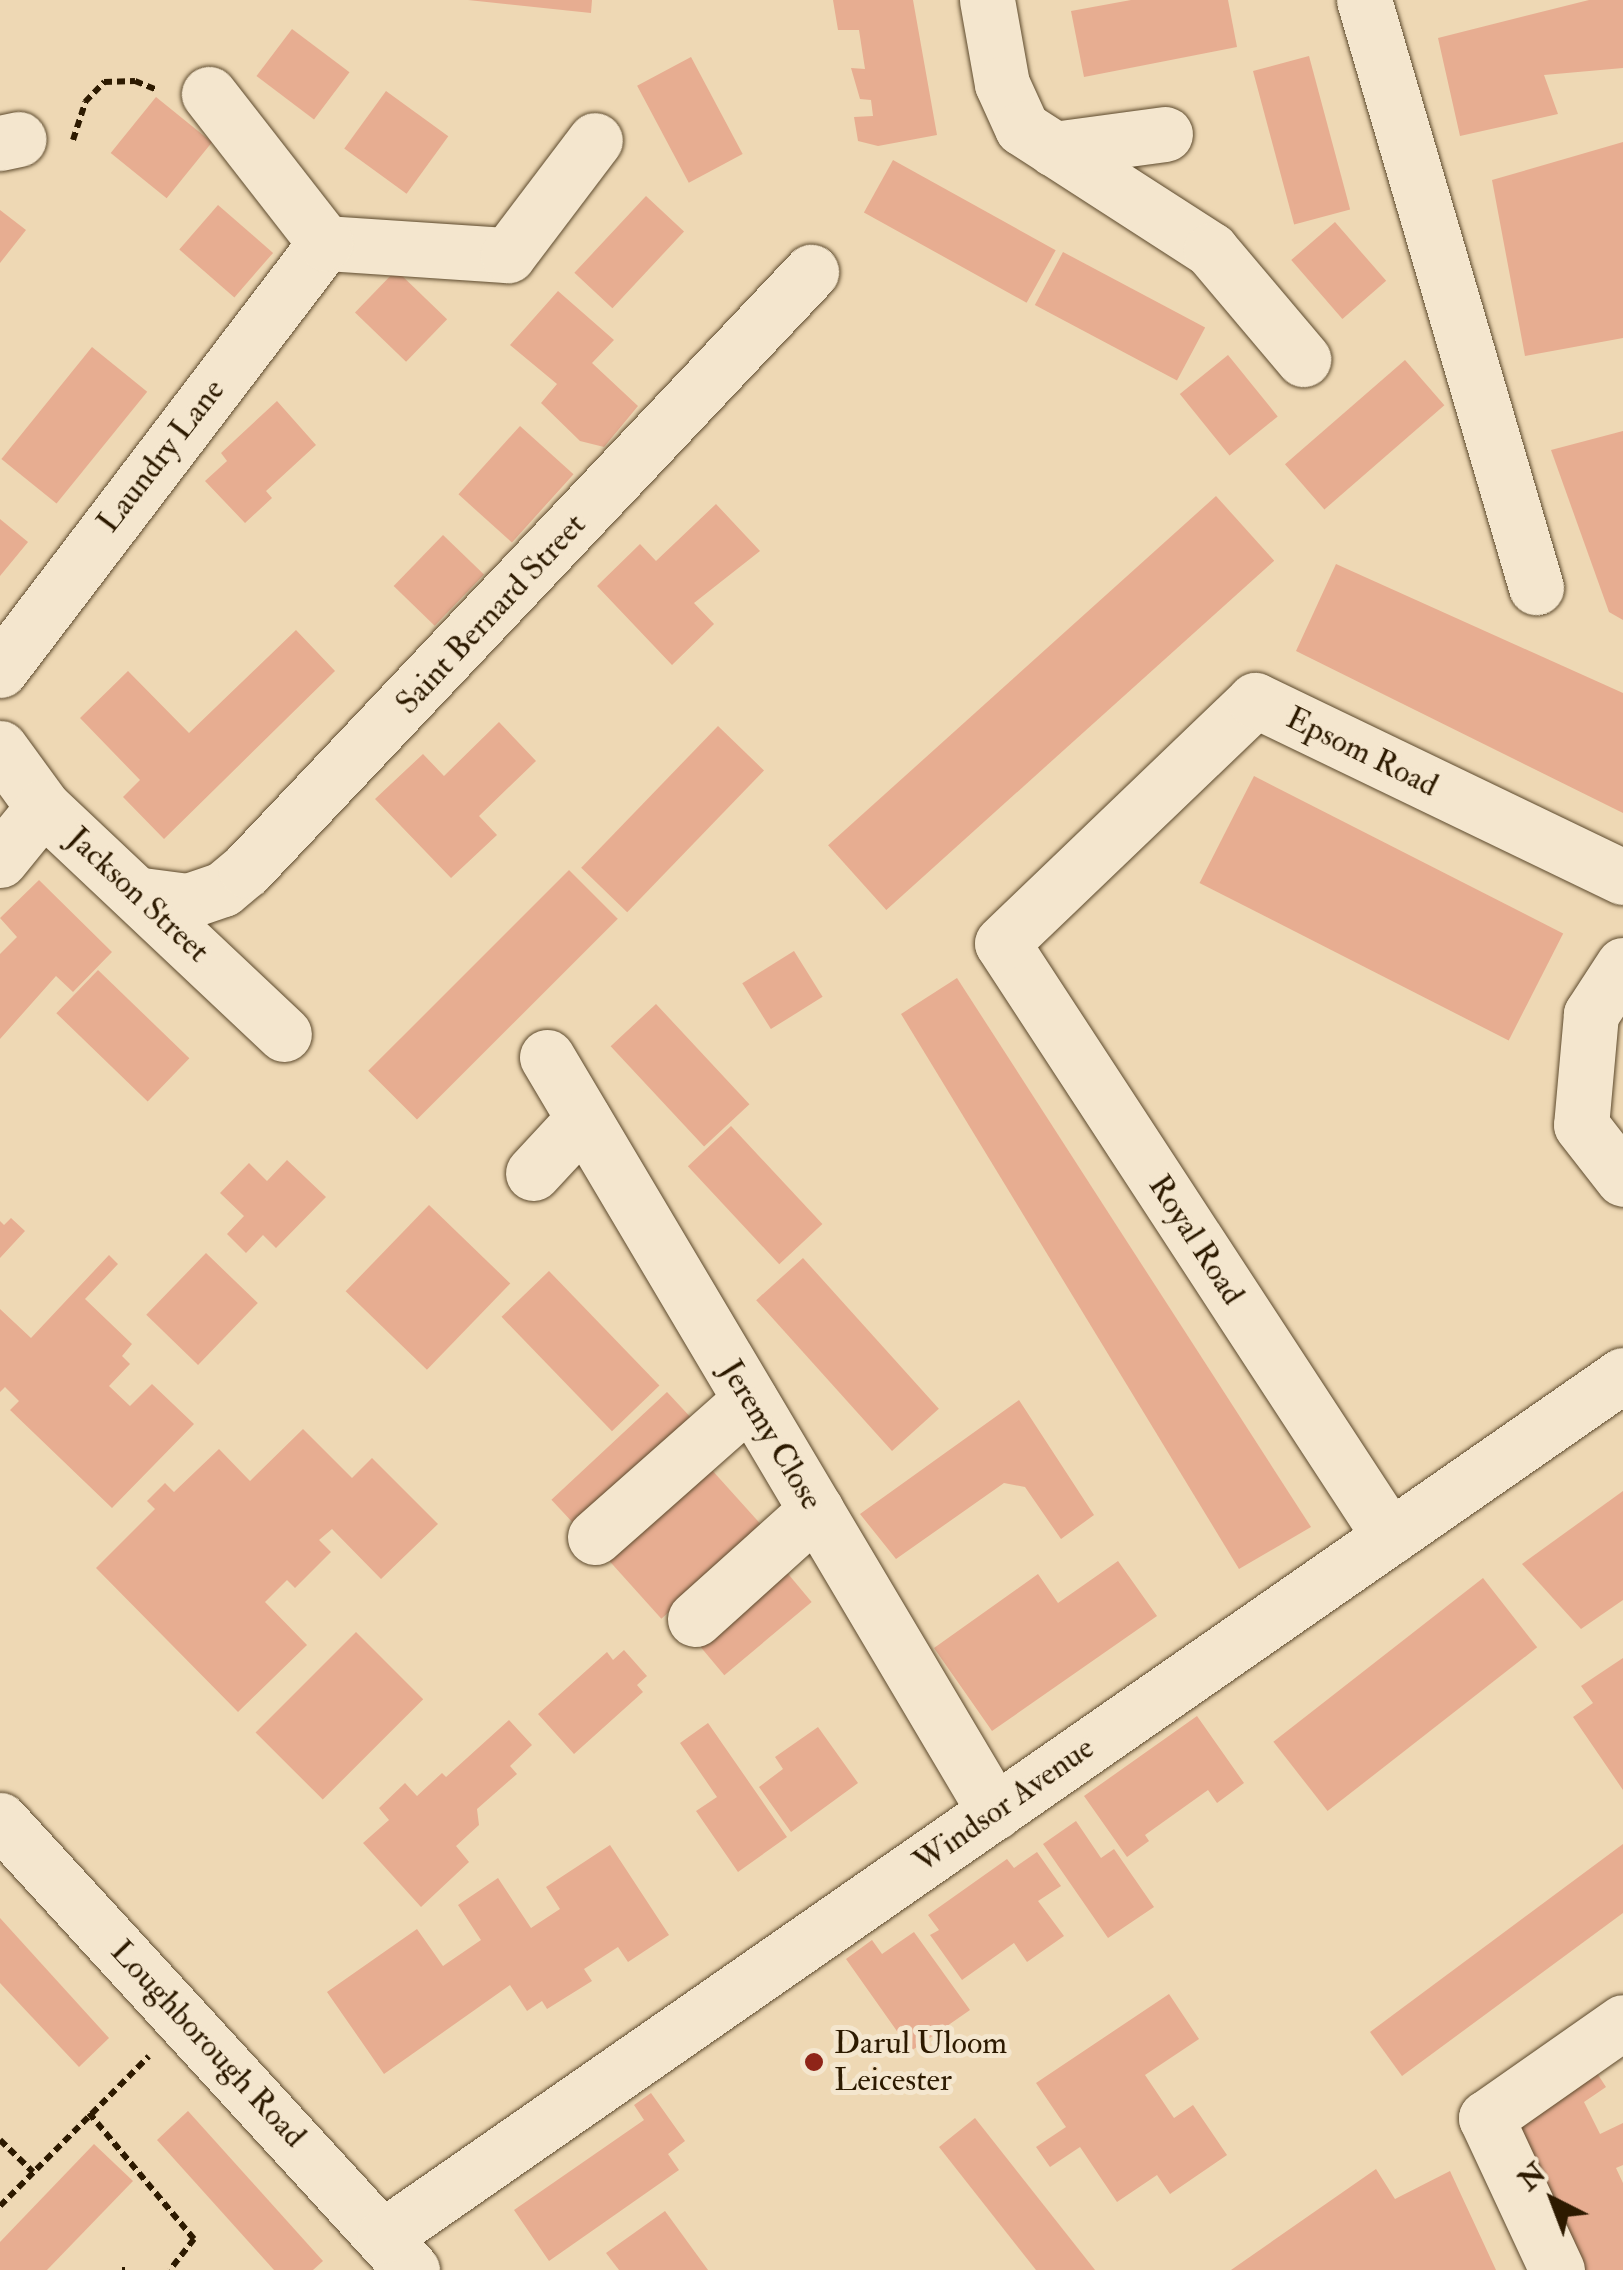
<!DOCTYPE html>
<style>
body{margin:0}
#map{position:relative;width:1623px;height:2270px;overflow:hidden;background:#eed8b4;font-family:"IM FELL Double Pica",serif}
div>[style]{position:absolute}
.building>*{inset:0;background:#e7ad91;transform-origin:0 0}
.path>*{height:6px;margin-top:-3px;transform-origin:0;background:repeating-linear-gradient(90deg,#2d1a00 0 8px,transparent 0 13px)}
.roads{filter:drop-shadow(0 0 2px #5d4a2d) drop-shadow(0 0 2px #5d4a2d)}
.minor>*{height:55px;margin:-27.5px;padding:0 27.5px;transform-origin:27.5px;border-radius:27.5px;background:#f4e6ce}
.dots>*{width:28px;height:28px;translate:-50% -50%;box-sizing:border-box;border:5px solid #f4e6ce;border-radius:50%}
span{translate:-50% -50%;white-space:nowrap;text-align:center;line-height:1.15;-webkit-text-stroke:10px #f4e6ce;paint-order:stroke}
.street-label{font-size:32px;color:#2d1a00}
.poi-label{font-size:32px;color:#2d1a00}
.left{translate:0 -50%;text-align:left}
.north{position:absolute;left:1503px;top:2150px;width:100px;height:100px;-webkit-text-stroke:8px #f4e6ce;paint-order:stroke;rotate:318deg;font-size:28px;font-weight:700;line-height:40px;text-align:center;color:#2d1a00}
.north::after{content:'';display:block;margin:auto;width:35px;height:45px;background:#2d1a00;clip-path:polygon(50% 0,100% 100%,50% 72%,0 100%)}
</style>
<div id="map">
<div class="building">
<i style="clip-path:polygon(468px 0,592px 0,591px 13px)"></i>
<i style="clip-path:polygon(833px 0,913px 0,937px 135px,878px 146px,858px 141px,854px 117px,873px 116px,871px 100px,860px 99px,851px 68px,865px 69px,859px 30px,838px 30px)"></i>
<i style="clip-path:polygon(1131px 0,1228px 0,1237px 47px,1084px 77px,1071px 11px)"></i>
<i style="clip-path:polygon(1589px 0,1623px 0,1623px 68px,1544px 75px,1558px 114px,1460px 136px,1438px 38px)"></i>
<i style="left:292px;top:29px;width:72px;height:59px;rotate:37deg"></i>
<i style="left:1309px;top:56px;width:159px;height:58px;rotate:75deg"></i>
<i style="left:691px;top:57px;width:110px;height:61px;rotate:62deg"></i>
<i style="left:386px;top:91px;width:77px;height:71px;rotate:36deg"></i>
<i style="left:156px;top:97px;width:72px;height:72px;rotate:39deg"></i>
<i style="clip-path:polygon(1623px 142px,1623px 338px,1525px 356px,1492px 180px)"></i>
<i style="left:893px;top:160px;width:186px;height:60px;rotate:29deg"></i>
<i style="left:646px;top:196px;width:52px;height:105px;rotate:43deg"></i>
<i style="left:218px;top:205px;width:73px;height:59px;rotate:41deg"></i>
<i style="clip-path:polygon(0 210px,26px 230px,0 263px)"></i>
<i style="left:1335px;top:222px;width:78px;height:58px;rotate:49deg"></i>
<i style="left:1063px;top:252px;width:161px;height:60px;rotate:28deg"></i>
<i style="left:396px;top:270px;width:71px;height:59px;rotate:44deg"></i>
<i style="clip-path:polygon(558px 291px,614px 340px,592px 363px,638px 406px,604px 447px,580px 441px,541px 403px,557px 384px,510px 345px)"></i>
<i style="left:92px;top:347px;width:71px;height:144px;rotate:39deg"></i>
<i style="left:1228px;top:355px;width:79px;height:62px;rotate:51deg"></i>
<i style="left:1405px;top:360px;width:60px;height:159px;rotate:49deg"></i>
<i style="clip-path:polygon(277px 401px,316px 445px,266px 491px,272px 498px,245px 523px,205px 481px,227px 461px,221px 453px)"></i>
<i style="left:520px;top:426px;width:72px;height:92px;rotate:42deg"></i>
<i style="clip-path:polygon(1623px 431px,1623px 620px,1609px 612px,1551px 450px)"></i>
<i style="left:1216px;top:496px;width:87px;height:522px;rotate:48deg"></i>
<i style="clip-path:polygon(716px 504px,760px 551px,694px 603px,714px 624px,672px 665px,597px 586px,640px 544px,656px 561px)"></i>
<i style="clip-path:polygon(0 519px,28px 542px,0 576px)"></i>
<i style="left:443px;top:535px;width:57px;height:71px;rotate:44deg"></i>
<i style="clip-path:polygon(1336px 564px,1623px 693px,1623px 813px,1296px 651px)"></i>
<i style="clip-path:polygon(296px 630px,335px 671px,164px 839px,123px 797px,140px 780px,80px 718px,128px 671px,189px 733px)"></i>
<i style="clip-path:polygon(499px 722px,536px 761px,479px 816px,497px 835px,451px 878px,375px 799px,423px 754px,444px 776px)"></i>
<i style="left:718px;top:726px;width:64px;height:197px;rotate:44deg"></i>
<i style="left:1254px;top:776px;width:347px;height:120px;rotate:27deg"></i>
<i style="left:569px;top:870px;width:69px;height:284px;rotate:45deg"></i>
<i style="clip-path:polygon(39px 880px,112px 952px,73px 992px,56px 976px,0 1039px,0 954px,17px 937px,0 918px)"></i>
<i style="left:794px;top:951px;width:54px;height:61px;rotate:58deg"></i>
<i style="left:98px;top:970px;width:127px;height:60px;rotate:44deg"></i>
<i style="clip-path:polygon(957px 978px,1311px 1527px,1239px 1569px,901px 1014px)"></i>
<i style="left:656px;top:1004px;width:137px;height:62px;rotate:47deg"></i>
<i style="left:731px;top:1126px;width:134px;height:59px;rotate:47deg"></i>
<i style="clip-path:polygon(287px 1160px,326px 1197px,276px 1248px,263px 1235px,246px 1253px,227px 1234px,244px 1216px,220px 1193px,249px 1163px,267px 1181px)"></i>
<i style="left:429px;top:1205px;width:113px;height:120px;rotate:44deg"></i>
<i style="clip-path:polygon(11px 1218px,25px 1231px,0 1258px,0 1221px,4px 1225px)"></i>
<i style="left:206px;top:1253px;width:72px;height:86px;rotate:44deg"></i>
<i style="clip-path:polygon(109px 1255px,118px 1264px,85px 1299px,132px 1344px,122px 1356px,130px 1364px,109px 1386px,130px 1406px,152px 1384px,194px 1424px,112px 1508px,10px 1410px,19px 1401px,5px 1387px,0 1392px,0 1309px,31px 1338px)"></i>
<i style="left:803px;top:1258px;width:203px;height:63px;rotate:48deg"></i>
<i style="left:549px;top:1271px;width:159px;height:66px;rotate:46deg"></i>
<i style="left:667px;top:1392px;width:38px;height:158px;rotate:47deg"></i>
<i style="clip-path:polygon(1019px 1400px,1094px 1515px,1061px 1539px,1025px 1487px,1004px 1483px,896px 1559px,860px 1514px)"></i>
<i style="clip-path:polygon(303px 1429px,352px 1478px,372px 1458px,438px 1524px,381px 1579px,332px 1529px,319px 1540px,331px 1552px,295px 1588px,287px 1580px,265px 1602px,307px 1645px,238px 1712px,96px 1568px,155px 1509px,147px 1501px,165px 1483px,174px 1492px,219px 1449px,250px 1481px)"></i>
<i style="left:711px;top:1469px;width:78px;height:137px;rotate:48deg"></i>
<i style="clip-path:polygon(1623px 1491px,1623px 1600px,1581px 1629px,1522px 1564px)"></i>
<i style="clip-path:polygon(1118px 1561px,1157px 1616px,992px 1731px,934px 1648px,1038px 1574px,1058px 1603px)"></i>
<i style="left:784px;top:1569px;width:43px;height:114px;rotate:50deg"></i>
<i style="left:1483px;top:1578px;width:88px;height:266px;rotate:52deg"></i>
<i style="left:356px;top:1632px;width:95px;height:142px;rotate:45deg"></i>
<i style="clip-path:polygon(624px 1650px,647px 1676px,637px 1685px,643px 1692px,574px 1754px,538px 1714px,607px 1652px,613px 1660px)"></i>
<i style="clip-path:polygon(1623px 1658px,1623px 1790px,1573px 1717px,1593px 1703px,1581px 1686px)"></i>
<i style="clip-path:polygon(1197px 1716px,1244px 1783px,1217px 1803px,1208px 1790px,1145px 1835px,1149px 1841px,1127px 1857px,1084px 1796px)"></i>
<i style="clip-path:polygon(509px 1720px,532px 1745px,510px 1766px,517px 1774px,477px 1809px,479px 1825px,456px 1846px,469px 1862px,421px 1907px,363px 1843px,389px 1820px,379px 1808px,405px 1783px,417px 1796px,442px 1773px,446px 1777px)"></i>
<i style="clip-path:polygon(708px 1723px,787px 1837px,738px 1872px,696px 1811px,717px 1797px,680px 1743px)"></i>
<i style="clip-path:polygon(818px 1727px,858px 1783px,791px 1832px,759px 1787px,783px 1769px,775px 1757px)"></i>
<i style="clip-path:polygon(1076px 1821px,1101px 1858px,1114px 1849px,1154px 1907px,1108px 1938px,1043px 1844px)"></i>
<i style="clip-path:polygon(1623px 1844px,1623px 1913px,1402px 2076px,1370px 2032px)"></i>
<i style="clip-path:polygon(610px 1845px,669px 1935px,628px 1962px,618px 1947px,584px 1969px,592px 1981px,547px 2009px,542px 2001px,527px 2011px,510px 1985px,384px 2074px,327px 1992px,417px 1929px,443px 1966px,481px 1940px,458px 1905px,498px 1878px,531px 1928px,560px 1909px,546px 1887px)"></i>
<i style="clip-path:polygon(1037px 1852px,1061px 1886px,1038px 1901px,1064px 1936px,1027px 1962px,1014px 1943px,962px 1980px,930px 1935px,939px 1930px,928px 1915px,1007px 1859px,1014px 1868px)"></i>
<i style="clip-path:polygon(0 1918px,109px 2038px,79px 2067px,0 1983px)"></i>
<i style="clip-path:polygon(914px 1932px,970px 2010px,911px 2051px,846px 1959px,872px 1940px,882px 1954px)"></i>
<i style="clip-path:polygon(1169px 1994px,1199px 2039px,1145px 2075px,1174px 2118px,1193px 2105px,1227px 2155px,1170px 2194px,1157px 2175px,1117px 2202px,1080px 2147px,1050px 2167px,1036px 2147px,1066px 2127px,1036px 2083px)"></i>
<i style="clip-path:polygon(1591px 2064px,1606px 2087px,1584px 2102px,1600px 2134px,1623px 2123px,1623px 2165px,1616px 2168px,1623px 2183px,1623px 2270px,1583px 2270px,1514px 2125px)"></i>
<i style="clip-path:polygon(651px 2093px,685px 2141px,668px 2154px,679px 2170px,549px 2261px,514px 2210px,644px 2120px,634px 2105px)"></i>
<i style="clip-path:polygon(188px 2111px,323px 2261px,313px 2270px,274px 2270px,157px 2140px)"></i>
<i style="clip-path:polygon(975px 2118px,1095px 2270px,1036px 2270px,939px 2147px)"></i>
<i style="clip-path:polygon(94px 2144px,133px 2181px,47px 2270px,0 2270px,0 2242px)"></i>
<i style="clip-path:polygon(1376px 2169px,1395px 2199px,1450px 2171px,1496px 2270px,1231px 2270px)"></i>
<i style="clip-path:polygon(665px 2211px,708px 2270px,619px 2270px,606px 2253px)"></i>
</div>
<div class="path">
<i style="left:73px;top:140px;width:40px;rotate:-72deg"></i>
<i style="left:85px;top:102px;width:28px;rotate:-46deg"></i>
<i style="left:104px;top:82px;width:31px;rotate:-2deg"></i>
<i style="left:135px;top:81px;width:24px;rotate:22deg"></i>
<i style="left:89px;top:2113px;width:164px;rotate:50.2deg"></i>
<i style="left:194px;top:2239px;width:39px;rotate:128deg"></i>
<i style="left:0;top:2140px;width:46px;rotate:44.1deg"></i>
<i style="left:0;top:2206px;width:211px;rotate:-45.2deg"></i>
<i style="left:122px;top:2270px;width:3px"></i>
</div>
<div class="roads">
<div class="minor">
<i style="left:987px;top:0;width:85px;rotate:79.9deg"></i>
<i style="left:1002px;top:84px;width:48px;rotate:65.6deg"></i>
<i style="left:1022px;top:128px;width:225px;rotate:32.8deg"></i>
<i style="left:1211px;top:250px;width:143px;rotate:49.8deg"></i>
<i style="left:1364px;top:0;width:612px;rotate:73.67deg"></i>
<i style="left:0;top:143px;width:19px;rotate:-12deg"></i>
<i style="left:1054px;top:149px;width:112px;rotate:-7.7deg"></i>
<i style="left:325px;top:243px;width:183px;rotate:3.8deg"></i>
<i style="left:508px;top:255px;width:144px;rotate:-52.9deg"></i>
<i style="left:0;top:670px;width:537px;rotate:-52.72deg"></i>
<i style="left:325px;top:243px;width:189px;rotate:-127.9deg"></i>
<i style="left:0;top:748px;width:73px;rotate:53.9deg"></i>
<i style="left:43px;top:807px;width:331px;rotate:43.3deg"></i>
<i style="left:0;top:860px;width:68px;rotate:-50.9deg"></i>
<i style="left:142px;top:895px;width:46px;rotate:7.4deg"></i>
<i style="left:188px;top:901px;width:37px;rotate:-19deg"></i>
<i style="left:223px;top:889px;width:30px;rotate:-40deg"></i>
<i style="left:246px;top:870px;width:823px;rotate:-46.63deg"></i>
<i style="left:1623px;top:965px;width:59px;rotate:123.1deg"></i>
<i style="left:1591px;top:1014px;width:111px;rotate:95.1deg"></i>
<i style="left:1581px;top:1125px;width:68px;rotate:52.1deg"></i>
<i style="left:547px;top:1057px;width:878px;rotate:59.32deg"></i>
<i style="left:533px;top:1173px;width:74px;rotate:-47.2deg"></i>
<i style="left:595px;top:1537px;width:207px;rotate:-41.5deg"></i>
<i style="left:1390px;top:1537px;width:709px;rotate:-123.15deg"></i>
<i style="left:1002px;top:943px;width:351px;rotate:-43.8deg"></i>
<i style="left:1255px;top:700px;width:408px;rotate:25.7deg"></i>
<i style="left:695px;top:1619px;width:163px;rotate:-42deg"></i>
<i style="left:0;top:1820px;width:610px;rotate:47.52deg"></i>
<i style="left:385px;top:2235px;width:1507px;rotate:-34.79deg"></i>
<i style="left:1557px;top:2270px;width:168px;rotate:-115deg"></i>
<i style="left:1486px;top:2118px;width:167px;rotate:-35deg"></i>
</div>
</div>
<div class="dots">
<i style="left:814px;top:2062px;background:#8f2418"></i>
</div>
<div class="street-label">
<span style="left:161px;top:456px;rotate:-52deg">Laundry Lane</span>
<span style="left:491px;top:614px;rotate:-47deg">Saint Bernard Street</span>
<span style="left:1362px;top:752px;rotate:26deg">Epsom Road</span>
<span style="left:138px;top:895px;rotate:43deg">Jackson Street</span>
<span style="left:1196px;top:1240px;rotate:57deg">Royal Road</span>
<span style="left:771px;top:1435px;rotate:59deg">Jeremy Close</span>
<span style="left:1004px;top:1805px;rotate:-35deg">Windsor Avenue</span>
<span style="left:208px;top:2044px;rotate:47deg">Loughborough Road</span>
</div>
<div class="poi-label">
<span class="left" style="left:834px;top:2062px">Darul Uloom<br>Leicester</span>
</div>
<div class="north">N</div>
</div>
